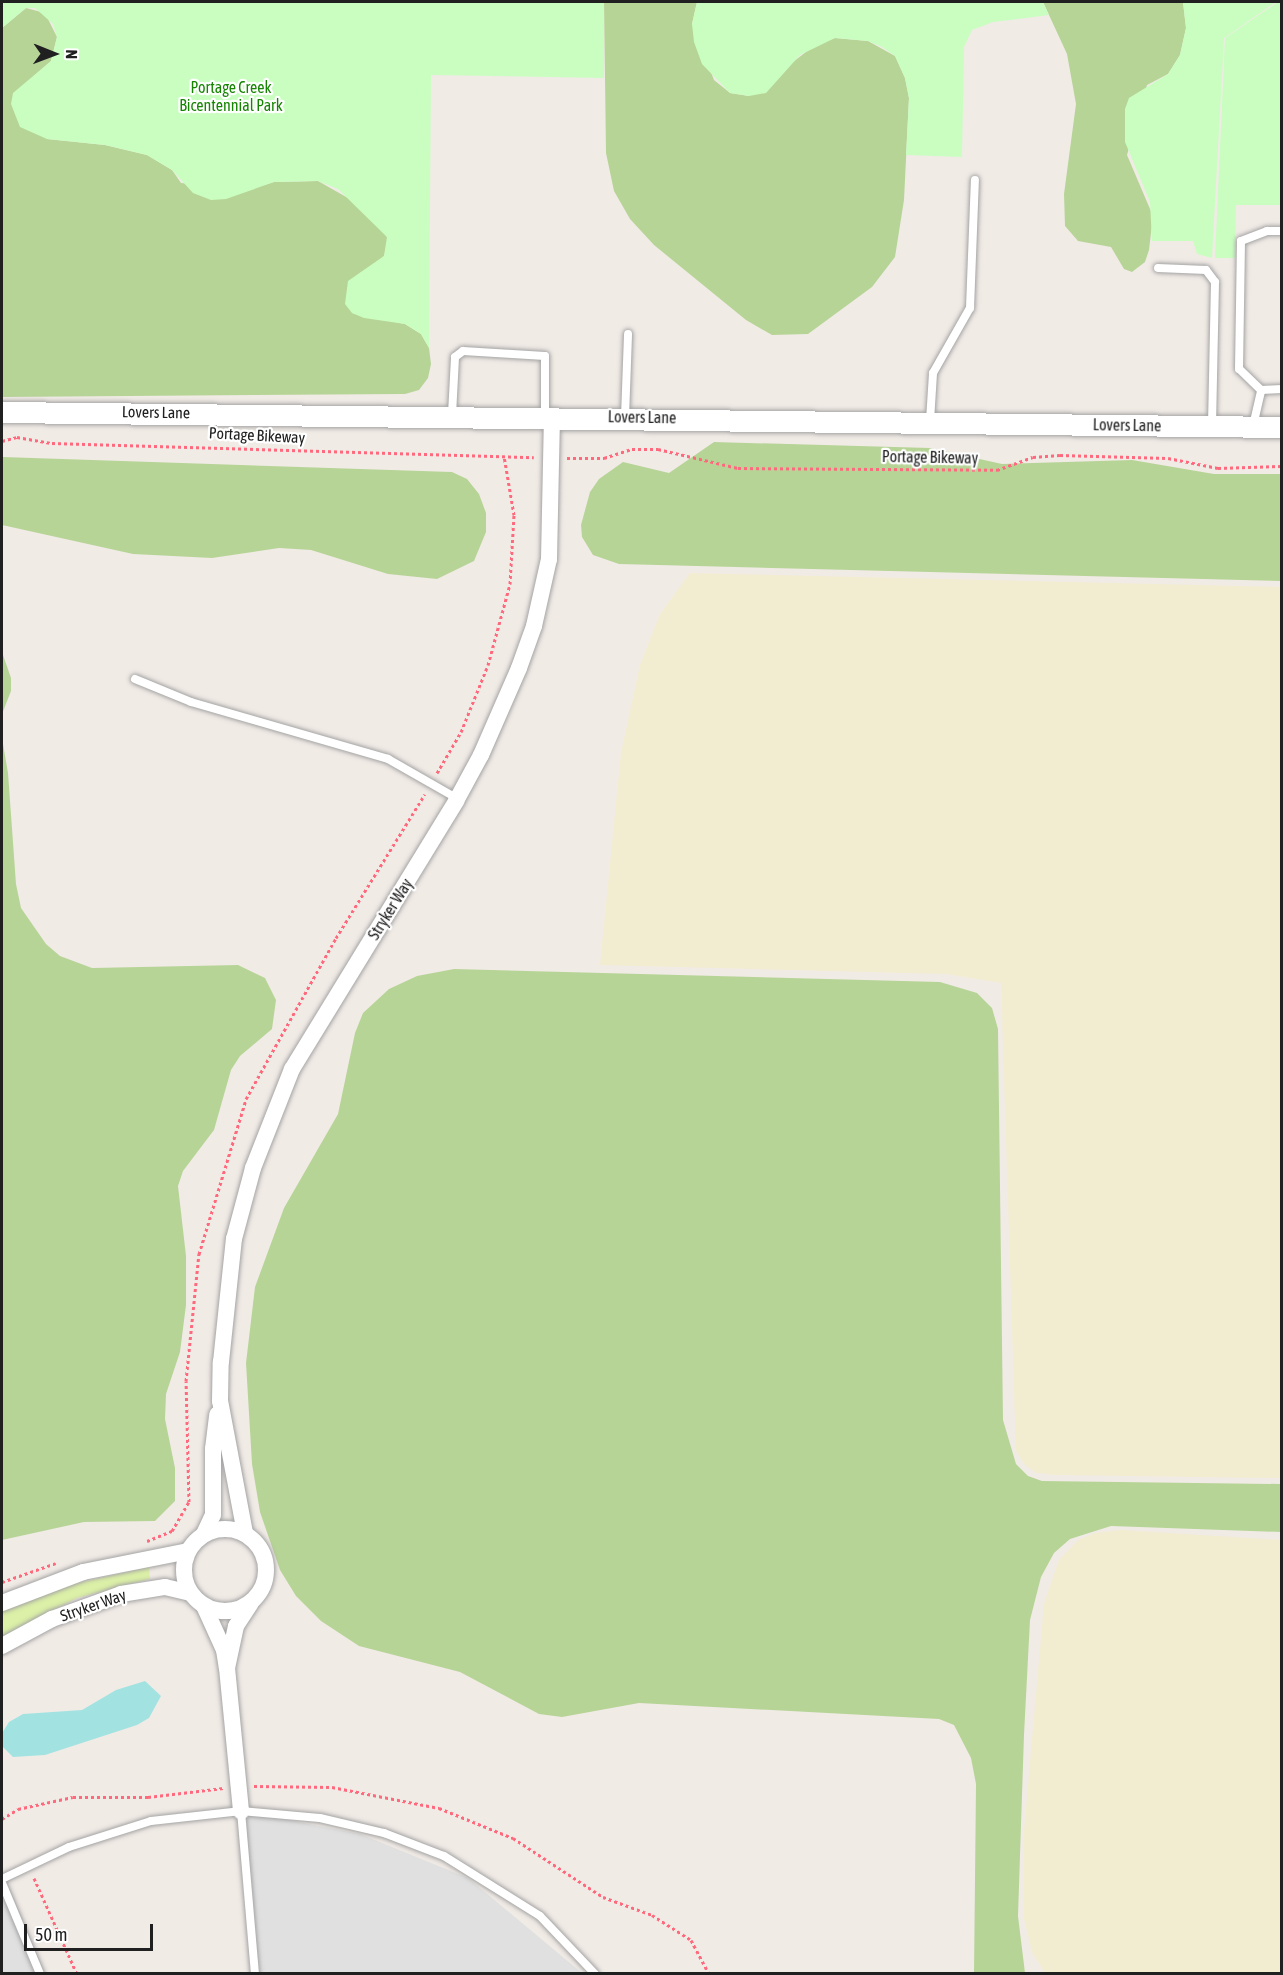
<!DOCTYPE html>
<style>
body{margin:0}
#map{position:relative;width:1283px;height:1975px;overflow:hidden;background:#f1ebe6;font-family:"Asap Condensed",sans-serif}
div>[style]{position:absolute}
.farmland>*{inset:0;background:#f2ecd0}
.grass>*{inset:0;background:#dcf0a7}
.forest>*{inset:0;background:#b7d497}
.park>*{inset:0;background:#c9fec0}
.parking>*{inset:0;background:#e0e0e0}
.water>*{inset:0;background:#a2e3e2}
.path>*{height:3px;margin-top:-1.5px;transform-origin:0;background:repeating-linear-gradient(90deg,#ff697d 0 3px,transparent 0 6px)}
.roads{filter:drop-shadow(0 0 2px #a4a4a4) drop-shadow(0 0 2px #a4a4a4)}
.service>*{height:8px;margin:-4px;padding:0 4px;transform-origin:4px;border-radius:4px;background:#fff}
.minor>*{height:16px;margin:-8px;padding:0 8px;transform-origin:8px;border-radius:8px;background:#fff}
.minor>.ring{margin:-8px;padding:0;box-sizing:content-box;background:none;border:16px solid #fff;border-radius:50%}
.tertiary>*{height:21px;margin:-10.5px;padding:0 10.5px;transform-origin:10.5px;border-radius:10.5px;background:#fff}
span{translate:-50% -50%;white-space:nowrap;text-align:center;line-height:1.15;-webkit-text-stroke:4.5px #fff;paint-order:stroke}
.park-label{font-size:16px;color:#168502}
.street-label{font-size:16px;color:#202020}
.frame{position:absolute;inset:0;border:3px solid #202020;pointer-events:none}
.north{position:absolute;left:24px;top:24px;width:60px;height:60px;-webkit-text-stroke:4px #fff;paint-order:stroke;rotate:91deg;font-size:16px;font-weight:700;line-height:24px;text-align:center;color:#202020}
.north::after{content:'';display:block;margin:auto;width:21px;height:27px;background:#202020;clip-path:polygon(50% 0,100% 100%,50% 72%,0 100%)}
.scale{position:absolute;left:24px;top:1924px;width:129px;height:27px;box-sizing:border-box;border:3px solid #202020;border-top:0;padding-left:8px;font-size:18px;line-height:21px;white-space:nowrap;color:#202020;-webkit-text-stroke:4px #fff;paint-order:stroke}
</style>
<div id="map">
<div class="farmland">
<i style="clip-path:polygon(690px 573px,1281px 587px,1281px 1478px,1056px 1475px,1037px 1473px,1025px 1465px,1016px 1451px,1001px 983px,946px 974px,600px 965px,621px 753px,640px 665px,660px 614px)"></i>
<i style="clip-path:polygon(1122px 1530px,1281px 1540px,1281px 1973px,1045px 1973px,1032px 1952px,1024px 1919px,1024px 1831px,1044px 1604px,1059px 1560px,1078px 1540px,1095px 1533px)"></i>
</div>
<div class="grass">
<i style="clip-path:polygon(149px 1567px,150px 1579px,77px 1598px,2px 1637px,2px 1611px,68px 1585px)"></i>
</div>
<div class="forest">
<i style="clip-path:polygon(604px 2px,697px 2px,692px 24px,714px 80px,730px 93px,749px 96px,815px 45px,835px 38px,868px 41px,895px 56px,905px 78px,909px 98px,904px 200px,895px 257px,872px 287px,808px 334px,772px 335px,746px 320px,654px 245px,630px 219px,614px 191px,606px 153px)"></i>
<i style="clip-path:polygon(1043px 2px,1183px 2px,1186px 28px,1180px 55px,1168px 74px,1147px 85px,1127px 155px,1153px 216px,1149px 250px,1145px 262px,1132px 272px,1124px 269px,1111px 247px,1078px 241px,1065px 226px,1064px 194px,1076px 104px,1067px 54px)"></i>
<i style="clip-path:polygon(26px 8px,45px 13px,57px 37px,51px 61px,34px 76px,47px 139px,105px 145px,147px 155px,172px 170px,181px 183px,251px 189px,274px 182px,318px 181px,355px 202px,379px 226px,387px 237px,387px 245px,384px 256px,375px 266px,360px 273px,352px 313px,405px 324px,421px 334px,429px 348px,431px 364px,428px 378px,419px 390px,405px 394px,2px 397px,2px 28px)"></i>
<i style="clip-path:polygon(714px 442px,930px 448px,1002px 464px,1132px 460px,1214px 474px,1281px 474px,1281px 581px,619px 564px,593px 555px,582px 537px,581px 525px,590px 492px,599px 479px,623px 462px,669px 473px)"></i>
<i style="clip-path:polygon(3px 457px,452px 472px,467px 479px,479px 494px,486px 513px,486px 532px,474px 561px,437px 579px,388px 574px,311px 550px,279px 548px,212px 558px,133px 554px,2px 525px)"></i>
<i style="clip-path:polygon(2px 652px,11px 678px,11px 691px,2px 714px)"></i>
<i style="clip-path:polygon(2px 738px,8px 773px,16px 884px,21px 908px,46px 944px,60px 956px,92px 968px,238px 965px,265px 978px,276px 1000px,272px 1029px,240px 1056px,231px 1070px,214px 1130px,183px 1171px,178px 1186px,186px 1256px,186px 1305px,180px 1352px,166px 1394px,165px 1419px,175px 1468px,175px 1501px,155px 1521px,84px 1522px,2px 1540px)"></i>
<i style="clip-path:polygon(454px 969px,940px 982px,977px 993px,992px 1008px,998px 1029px,1003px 1420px,1016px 1464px,1028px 1476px,1042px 1481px,1281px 1484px,1281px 1532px,1111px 1526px,1070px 1539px,1054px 1553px,1041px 1577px,1030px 1620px,1024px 1735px,1018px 1916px,1025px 1973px,974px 1973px,976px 1784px,971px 1758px,954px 1725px,939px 1719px,639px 1703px,562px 1717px,539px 1714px,460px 1672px,359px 1646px,321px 1621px,296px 1596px,280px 1570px,260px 1512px,252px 1464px,246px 1363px,255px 1287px,284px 1208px,338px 1114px,355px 1033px,363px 1013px,389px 989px,417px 976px)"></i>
</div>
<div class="park">
<i style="clip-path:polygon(2px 2px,604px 2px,604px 78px,431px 75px,429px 348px,421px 334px,405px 324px,364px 318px,352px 313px,345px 304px,348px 281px,384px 256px,387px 237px,338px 189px,318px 181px,274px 182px,226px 199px,211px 200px,193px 193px,172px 170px,147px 155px,105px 145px,47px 139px,20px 127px,11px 104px,13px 93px,51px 61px,57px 37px,53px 24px,35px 8px,26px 8px,2px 28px)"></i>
<i style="clip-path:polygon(697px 2px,1043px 2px,1049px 15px,993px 22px,972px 30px,964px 47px,962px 157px,906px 155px,909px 98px,905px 78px,895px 56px,882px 47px,868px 41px,835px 38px,800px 55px,766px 93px,749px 96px,730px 93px,702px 64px,694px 42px,692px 24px)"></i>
<i style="clip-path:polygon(1183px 2px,1276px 2px,1224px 38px,1212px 258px,1197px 254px,1193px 241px,1152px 241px,1150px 202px,1125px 142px,1125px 109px,1129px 98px,1168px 74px,1180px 55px,1186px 28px)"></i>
<i style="clip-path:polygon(1278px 2px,1282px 2px,1281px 205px,1236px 205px,1235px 258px,1215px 258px,1225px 38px)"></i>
</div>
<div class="parking">
<i style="clip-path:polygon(241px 1811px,360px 1834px,468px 1878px,582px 1973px,255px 1973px)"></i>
<i style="clip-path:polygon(10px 1889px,45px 1973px,2px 1974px,2px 1895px)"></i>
</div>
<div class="water">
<i style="clip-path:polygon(145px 1681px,161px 1696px,149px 1718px,137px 1725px,45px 1755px,13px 1757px,2px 1746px,2px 1733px,9px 1722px,23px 1714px,82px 1710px,116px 1690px)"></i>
</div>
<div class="path">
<i style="left:2px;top:441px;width:16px;rotate:-15deg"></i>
<i style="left:17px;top:437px;width:36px;rotate:10deg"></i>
<i style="left:52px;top:443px;width:482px;rotate:1.7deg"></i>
<i style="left:567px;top:458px;width:37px"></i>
<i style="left:604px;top:458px;width:29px;rotate:-18deg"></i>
<i style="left:632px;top:449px;width:26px"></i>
<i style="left:658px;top:449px;width:82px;rotate:13.4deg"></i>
<i style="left:738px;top:468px;width:259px;rotate:0.4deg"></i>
<i style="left:997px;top:470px;width:38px;rotate:-20deg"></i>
<i style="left:1033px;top:457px;width:27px;rotate:-4deg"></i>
<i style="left:1060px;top:455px;width:108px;rotate:1.6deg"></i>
<i style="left:1168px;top:458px;width:51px;rotate:11.3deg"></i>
<i style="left:1218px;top:468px;width:64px;rotate:-1.8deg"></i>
<i style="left:437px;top:773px;width:48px;rotate:-59.7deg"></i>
<i style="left:461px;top:732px;width:72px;rotate:-68.1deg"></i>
<i style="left:488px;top:665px;width:84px;rotate:-74.8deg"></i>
<i style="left:510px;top:584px;width:69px;rotate:-86.7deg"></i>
<i style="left:514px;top:515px;width:60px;rotate:-99.6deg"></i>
<i style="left:147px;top:1541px;width:27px;rotate:-22deg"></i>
<i style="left:172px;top:1531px;width:34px;rotate:-60deg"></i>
<i style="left:189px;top:1502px;width:121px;rotate:-91.4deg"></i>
<i style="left:186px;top:1381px;width:128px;rotate:-84.2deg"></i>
<i style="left:199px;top:1254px;width:162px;rotate:-73.1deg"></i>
<i style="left:246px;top:1099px;width:184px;rotate:-60.8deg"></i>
<i style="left:336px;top:938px;width:169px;rotate:-58.3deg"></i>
<i style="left:2px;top:1582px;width:57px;rotate:-19.4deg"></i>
<i style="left:254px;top:1786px;width:78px;rotate:0.7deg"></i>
<i style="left:332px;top:1787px;width:109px;rotate:11.1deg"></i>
<i style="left:439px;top:1808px;width:80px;rotate:22.1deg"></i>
<i style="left:513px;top:1838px;width:108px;rotate:33.2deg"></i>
<i style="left:603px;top:1897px;width:52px;rotate:20.2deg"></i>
<i style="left:652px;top:1915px;width:46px;rotate:32.7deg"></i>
<i style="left:691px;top:1940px;width:38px;rotate:62deg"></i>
<i style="left:2px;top:1819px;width:19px;rotate:-32deg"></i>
<i style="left:18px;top:1809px;width:56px;rotate:-12.3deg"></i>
<i style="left:73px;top:1797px;width:75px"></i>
<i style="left:148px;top:1797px;width:76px;rotate:-6.8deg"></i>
<i style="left:34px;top:1878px;width:105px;rotate:65.9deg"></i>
</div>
<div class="roads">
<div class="service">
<i style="left:1158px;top:268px;width:48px;rotate:2.4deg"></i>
<i style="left:1206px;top:270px;width:15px;rotate:53deg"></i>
<i style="left:1215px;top:282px;width:144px;rotate:91.2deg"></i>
<i style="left:1261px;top:390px;width:30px;rotate:-136deg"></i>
<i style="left:1239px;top:369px;width:128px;rotate:-89.1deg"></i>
<i style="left:1241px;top:241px;width:28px;rotate:-21deg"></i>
<i style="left:1267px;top:231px;width:15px"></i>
<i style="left:452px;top:415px;width:58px;rotate:-87deg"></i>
<i style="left:455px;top:357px;width:10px;rotate:-37deg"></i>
<i style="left:463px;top:351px;width:82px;rotate:3.5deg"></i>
<i style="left:545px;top:356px;width:60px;rotate:90deg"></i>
<i style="left:625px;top:417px;width:83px;rotate:-87.9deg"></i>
<i style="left:930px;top:421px;width:48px;rotate:-86.4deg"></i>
<i style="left:933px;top:373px;width:75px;rotate:-60.4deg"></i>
<i style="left:970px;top:308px;width:128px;rotate:-87.8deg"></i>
<i style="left:1253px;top:426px;width:37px;rotate:-77deg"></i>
<i style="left:1261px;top:390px;width:21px;rotate:-3deg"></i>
<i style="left:135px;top:679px;width:61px;rotate:22.3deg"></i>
<i style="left:191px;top:702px;width:205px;rotate:16.1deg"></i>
<i style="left:388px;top:759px;width:81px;rotate:29.7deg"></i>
<i style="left:241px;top:1811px;width:164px;rotate:85.1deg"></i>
<i style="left:2px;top:1879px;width:74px;rotate:-25.5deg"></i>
<i style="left:69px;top:1847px;width:86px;rotate:-17.6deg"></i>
<i style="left:151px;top:1821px;width:91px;rotate:-6.3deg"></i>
<i style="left:241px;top:1811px;width:79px;rotate:5.1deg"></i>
<i style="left:320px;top:1818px;width:66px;rotate:13.2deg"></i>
<i style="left:384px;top:1833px;width:64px;rotate:21deg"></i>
<i style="left:444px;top:1856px;width:113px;rotate:32deg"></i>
<i style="left:540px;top:1916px;width:80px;rotate:46.5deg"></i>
<i style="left:2px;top:1883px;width:99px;rotate:67.3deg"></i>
</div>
<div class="minor">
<i class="ring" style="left:184px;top:1529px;width:66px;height:66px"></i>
<i style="left:245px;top:1533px;width:134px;rotate:-100.7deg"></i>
<i style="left:220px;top:1401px;width:39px;rotate:-89deg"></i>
<i style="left:221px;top:1362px;width:124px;rotate:-84deg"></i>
<i style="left:234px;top:1239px;width:73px;rotate:-75deg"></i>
<i style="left:253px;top:1168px;width:106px;rotate:-68.5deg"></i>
<i style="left:292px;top:1069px;width:314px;rotate:-58.5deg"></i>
<i style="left:456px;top:801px;width:52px;rotate:-61.5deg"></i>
<i style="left:481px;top:755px;width:95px;rotate:-66.4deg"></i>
<i style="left:519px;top:668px;width:45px;rotate:-70.3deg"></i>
<i style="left:534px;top:626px;width:69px;rotate:-77.4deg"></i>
<i style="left:549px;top:559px;width:143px;rotate:-88.8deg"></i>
<i style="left:204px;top:1534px;width:21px;rotate:-65deg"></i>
<i style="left:213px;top:1515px;width:66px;rotate:-90deg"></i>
<i style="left:213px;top:1449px;width:35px;rotate:-83deg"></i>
<i style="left:2px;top:1603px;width:87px;rotate:-20.9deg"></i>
<i style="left:83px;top:1572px;width:107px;rotate:-11.3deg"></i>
<i style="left:204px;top:1606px;width:48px;rotate:65.6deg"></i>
<i style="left:224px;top:1650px;width:18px;rotate:81deg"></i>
<i style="left:227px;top:1668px;width:43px;rotate:-77.9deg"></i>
<i style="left:236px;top:1626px;width:27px;rotate:-57deg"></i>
<i style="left:2px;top:1646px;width:57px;rotate:-28.4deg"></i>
<i style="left:52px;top:1619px;width:73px;rotate:-19.9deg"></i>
<i style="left:121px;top:1594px;width:45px;rotate:-9deg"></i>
<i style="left:165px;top:1587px;width:26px;rotate:13deg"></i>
<i style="left:227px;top:1668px;width:144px;rotate:84.4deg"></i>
</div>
<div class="tertiary">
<i style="left:2px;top:412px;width:1280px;rotate:0.67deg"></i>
</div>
</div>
<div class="park-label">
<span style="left:231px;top:96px">Portage Creek<br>Bicentennial Park</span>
</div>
<div class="street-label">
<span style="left:156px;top:412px;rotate:1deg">Lovers Lane</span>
<span style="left:642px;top:417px;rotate:1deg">Lovers Lane</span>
<span style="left:1127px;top:425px;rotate:1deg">Lovers Lane</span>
<span style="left:257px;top:435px;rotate:3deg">Portage Bikeway</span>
<span style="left:930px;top:457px;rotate:1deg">Portage Bikeway</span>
<span style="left:390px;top:909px;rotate:-58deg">Stryker Way</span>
<span style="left:93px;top:1605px;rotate:-19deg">Stryker Way</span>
</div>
<div class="frame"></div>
<div class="north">N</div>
<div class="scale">50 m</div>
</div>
